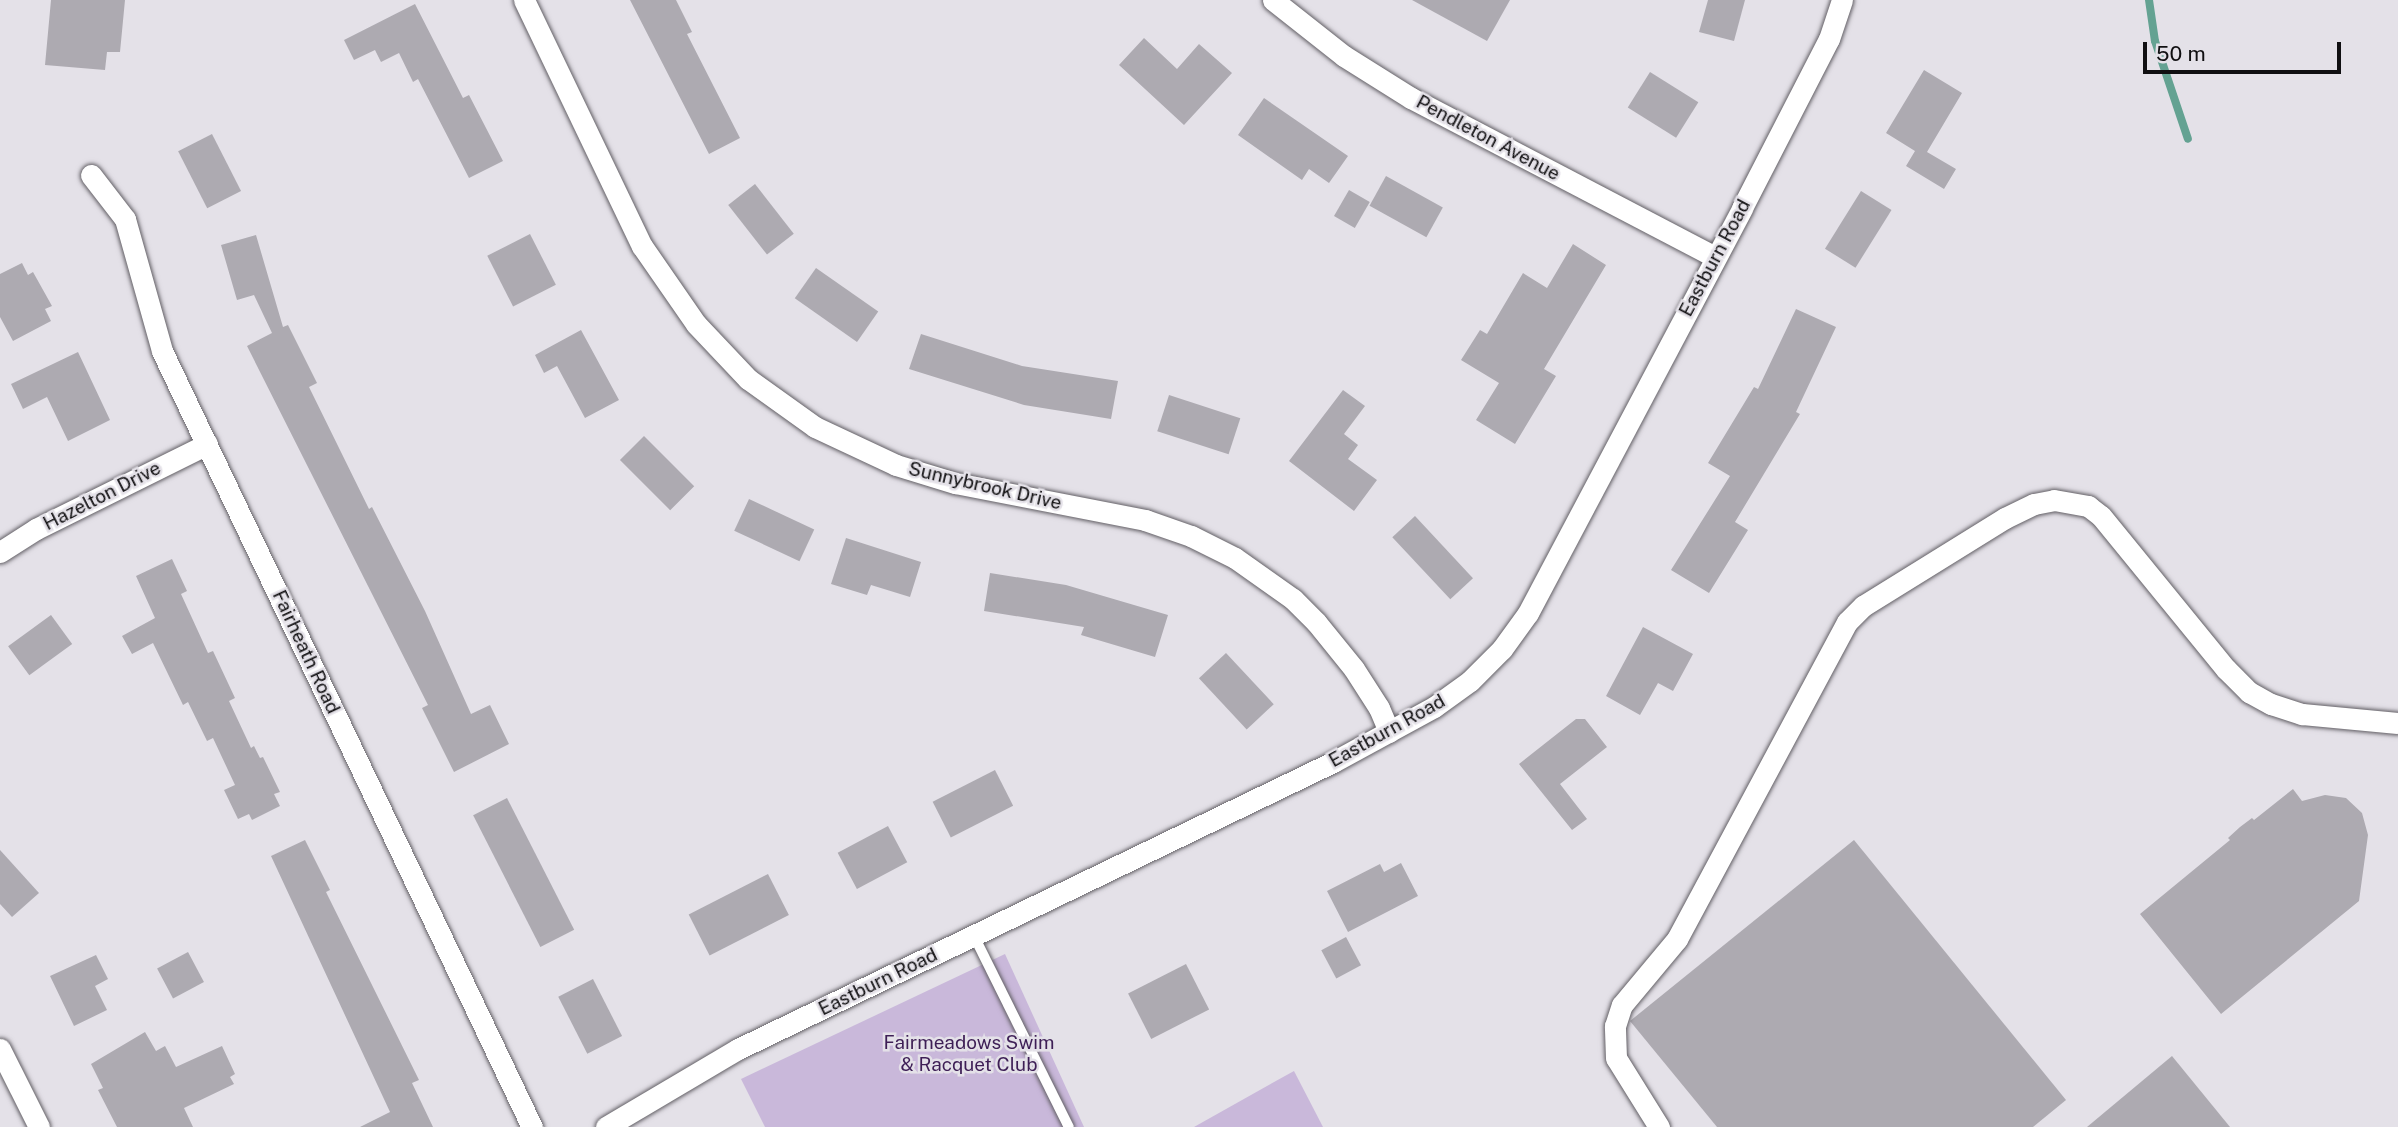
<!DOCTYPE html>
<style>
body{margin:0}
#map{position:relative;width:2398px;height:1127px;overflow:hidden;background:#e4e1e8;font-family:"Public Sans",sans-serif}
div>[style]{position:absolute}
.green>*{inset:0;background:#c9b8da}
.stream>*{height:8px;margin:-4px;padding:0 4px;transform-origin:4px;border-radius:4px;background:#64a292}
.building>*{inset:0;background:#adaab1;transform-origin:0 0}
.roads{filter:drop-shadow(0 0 2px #625f65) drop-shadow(0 0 2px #625f65)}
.service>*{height:10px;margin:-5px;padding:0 5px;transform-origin:5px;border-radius:5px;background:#fff}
.minor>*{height:21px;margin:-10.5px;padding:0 10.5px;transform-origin:10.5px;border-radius:10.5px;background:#fff}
span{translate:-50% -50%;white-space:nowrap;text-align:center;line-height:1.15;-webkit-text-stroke:5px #e4e1e8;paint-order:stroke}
.street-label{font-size:19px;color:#100f11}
.park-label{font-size:19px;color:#3e1f56}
.scale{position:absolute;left:2143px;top:42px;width:198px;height:32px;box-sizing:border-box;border:4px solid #100f11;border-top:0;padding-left:9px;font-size:21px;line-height:24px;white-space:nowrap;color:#100f11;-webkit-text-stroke:5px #e4e1e8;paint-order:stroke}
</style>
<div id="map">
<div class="green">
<i style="clip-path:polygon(1005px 954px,1084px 1127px,765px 1127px,741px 1079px)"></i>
<i style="clip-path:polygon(1294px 1071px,1323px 1127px,1194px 1127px,1267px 1086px)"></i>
</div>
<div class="stream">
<i style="left:2149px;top:0;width:41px;rotate:81.7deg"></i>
<i style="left:2155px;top:41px;width:103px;rotate:71.4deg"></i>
</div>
<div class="building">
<i style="clip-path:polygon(51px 0,125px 0,120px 52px,107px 52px,105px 70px,45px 65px)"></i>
<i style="clip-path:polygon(630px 0,676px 0,692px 32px,687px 34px,740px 138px,709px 154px)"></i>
<i style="clip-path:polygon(1412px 0,1510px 0,1487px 41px)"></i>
<i style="clip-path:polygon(1708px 0,1745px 0,1734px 41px,1699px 32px)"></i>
<i style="clip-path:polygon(415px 4px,463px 98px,469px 95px,503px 161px,469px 178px,418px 79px,413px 82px,399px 53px,381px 62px,375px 50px,354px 60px,344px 40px)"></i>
<i style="clip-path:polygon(1144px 38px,1177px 69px,1199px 44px,1232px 73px,1184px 125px,1119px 65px)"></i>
<i style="clip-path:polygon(1924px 70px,1962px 93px,1927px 152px,1956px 169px,1944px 189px,1906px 166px,1915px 151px,1886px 133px)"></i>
<i style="left:1650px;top:72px;width:57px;height:42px;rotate:32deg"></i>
<i style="clip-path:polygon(1264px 98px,1348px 156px,1329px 183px,1309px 169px,1302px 180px,1238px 135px)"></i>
<i style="left:212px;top:134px;width:64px;height:38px;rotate:63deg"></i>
<i style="left:1386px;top:176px;width:65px;height:34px;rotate:29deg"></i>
<i style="left:755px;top:184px;width:63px;height:34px;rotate:52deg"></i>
<i style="left:1349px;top:190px;width:24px;height:30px;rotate:30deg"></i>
<i style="left:1861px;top:191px;width:36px;height:68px;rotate:32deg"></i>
<i style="left:530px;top:234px;width:57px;height:48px;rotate:63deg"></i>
<i style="clip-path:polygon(256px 235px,283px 327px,288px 325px,317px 383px,309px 387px,369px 509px,372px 507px,425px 611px,471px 714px,490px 705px,509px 744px,454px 772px,422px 708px,428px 705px,247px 346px,272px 333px,254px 295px,237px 300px,221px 245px)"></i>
<i style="clip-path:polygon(1573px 244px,1606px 265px,1544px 369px,1556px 376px,1515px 444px,1476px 420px,1499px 383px,1461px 360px,1480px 330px,1487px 334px,1523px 273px,1547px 288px)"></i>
<i style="clip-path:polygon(22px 263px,28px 275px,33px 272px,52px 306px,45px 309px,51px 321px,13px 341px,0 317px,0 274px)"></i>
<i style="left:816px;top:268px;width:76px;height:37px;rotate:35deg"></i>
<i style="clip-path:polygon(1796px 309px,1836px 327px,1796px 412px,1800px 414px,1735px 522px,1748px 530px,1709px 593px,1671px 570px,1730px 476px,1708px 463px,1754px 387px,1758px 389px)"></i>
<i style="clip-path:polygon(581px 330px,619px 400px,585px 418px,557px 366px,544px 373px,535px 355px)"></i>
<i style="clip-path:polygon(921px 334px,1022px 366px,1118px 381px,1111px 419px,1024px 405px,909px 369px)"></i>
<i style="clip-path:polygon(78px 352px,110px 420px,68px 441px,47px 397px,23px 409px,11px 384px)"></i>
<i style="clip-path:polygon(1343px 390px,1365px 406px,1344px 434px,1358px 445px,1348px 459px,1377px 480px,1354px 511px,1289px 461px)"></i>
<i style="left:1169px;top:395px;width:75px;height:38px;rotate:18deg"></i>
<i style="left:644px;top:436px;width:71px;height:34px;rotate:45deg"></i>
<i style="left:749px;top:499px;width:72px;height:35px;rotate:25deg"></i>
<i style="left:1415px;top:516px;width:85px;height:31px;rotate:47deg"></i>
<i style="clip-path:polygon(846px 538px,921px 562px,910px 597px,871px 585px,867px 595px,831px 584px)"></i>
<i style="clip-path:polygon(172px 559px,187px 591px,181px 594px,208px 653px,213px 651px,235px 698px,229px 701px,251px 748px,254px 746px,260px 758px,263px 757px,280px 792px,274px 794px,280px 806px,252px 820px,249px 814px,238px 819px,224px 790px,235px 785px,213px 738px,207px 741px,188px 702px,183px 705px,153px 643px,132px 654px,122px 636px,155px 618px,136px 576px)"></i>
<i style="clip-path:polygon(990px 573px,1066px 585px,1168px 615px,1155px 657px,1081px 635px,1084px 627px,984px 611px)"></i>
<i style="left:51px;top:615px;width:36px;height:53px;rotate:54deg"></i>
<i style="clip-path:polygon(1643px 627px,1693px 654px,1673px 691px,1658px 683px,1640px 715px,1606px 696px)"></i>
<i style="left:1226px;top:653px;width:70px;height:37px;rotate:47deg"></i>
<i style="clip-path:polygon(1576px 719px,1585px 719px,1607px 747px,1560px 784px,1587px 819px,1572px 830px,1519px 764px)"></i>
<i style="left:995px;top:770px;width:40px;height:70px;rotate:63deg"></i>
<i style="clip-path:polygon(2293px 789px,2302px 801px,2325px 795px,2346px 798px,2362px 813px,2368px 835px,2359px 901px,2221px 1014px,2140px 914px,2230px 840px,2228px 838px,2240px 827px,2252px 818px,2254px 820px)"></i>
<i style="left:507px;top:798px;width:148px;height:38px;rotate:63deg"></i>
<i style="left:888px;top:826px;width:41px;height:57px;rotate:62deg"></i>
<i style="clip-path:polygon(305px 840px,330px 890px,326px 892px,419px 1080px,412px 1083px,433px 1127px,360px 1127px,390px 1112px,271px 856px)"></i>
<i style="clip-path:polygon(1854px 840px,2066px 1100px,2033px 1127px,1717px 1127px,1630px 1021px)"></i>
<i style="clip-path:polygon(0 850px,39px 893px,12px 917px,0 904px)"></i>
<i style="clip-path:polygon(1401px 863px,1418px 896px,1348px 932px,1327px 891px,1380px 864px,1384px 872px)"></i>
<i style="left:768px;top:874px;width:46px;height:89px;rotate:63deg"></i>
<i style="left:1346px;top:937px;width:32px;height:28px;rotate:62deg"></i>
<i style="left:188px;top:952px;width:34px;height:35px;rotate:62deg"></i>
<i style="clip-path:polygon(96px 955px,108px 979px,95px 986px,107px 1010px,74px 1026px,50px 976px)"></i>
<i style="left:1186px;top:964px;width:51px;height:65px;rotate:63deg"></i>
<i style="left:593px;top:979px;width:64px;height:39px;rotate:63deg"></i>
<i style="clip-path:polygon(145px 1032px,156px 1051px,165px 1046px,176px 1067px,222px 1046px,235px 1074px,230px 1077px,234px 1084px,184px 1108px,193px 1127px,117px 1127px,98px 1090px,103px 1088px,91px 1064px)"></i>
<i style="clip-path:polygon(2172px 1056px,2230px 1127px,2087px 1127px)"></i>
</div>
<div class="roads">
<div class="service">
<i style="left:974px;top:936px;width:213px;rotate:63.6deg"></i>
</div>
<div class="minor">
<i style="left:524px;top:0;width:273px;rotate:64.4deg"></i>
<i style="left:642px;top:246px;width:95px;rotate:55.3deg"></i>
<i style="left:696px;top:324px;width:76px;rotate:46.6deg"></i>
<i style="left:748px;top:379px;width:82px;rotate:35.6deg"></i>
<i style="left:815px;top:427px;width:89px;rotate:25.1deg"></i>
<i style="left:896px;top:465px;width:62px;rotate:17deg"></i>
<i style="left:955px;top:483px;width:194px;rotate:11deg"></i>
<i style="left:1145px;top:520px;width:49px;rotate:19.2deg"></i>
<i style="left:1191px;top:536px;width:49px;rotate:26.6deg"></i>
<i style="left:1235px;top:558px;width:71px;rotate:35.3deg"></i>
<i style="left:1293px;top:599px;width:33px;rotate:45deg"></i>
<i style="left:1316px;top:622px;width:60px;rotate:51deg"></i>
<i style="left:1354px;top:669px;width:46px;rotate:57.3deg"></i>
<i style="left:1379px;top:708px;width:26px;rotate:67deg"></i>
<i style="left:1273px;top:0;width:90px;rotate:38.3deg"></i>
<i style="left:1344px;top:56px;width:79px;rotate:32.1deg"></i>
<i style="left:1411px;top:98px;width:343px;rotate:27.6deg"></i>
<i style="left:91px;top:175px;width:56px;rotate:52.3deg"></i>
<i style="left:125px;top:219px;width:137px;rotate:74.3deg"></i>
<i style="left:162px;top:351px;width:860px;rotate:64.51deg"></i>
<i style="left:0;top:552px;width:43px;rotate:-32.6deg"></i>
<i style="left:36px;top:529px;width:191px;rotate:-26.4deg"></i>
<i style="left:0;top:1049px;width:87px;rotate:63.4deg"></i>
<i style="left:606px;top:1127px;width:153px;rotate:-30.6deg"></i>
<i style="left:738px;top:1049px;width:661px;rotate:-25.75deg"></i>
<i style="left:1333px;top:762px;width:115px;rotate:-28.6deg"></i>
<i style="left:1434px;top:707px;width:44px;rotate:-35.8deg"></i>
<i style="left:1470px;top:681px;width:45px;rotate:-45deg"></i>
<i style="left:1502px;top:649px;width:44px;rotate:-54.2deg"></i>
<i style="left:1528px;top:613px;width:458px;rotate:-62.1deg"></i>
<i style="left:1742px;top:208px;width:190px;rotate:-62.8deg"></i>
<i style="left:1829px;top:39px;width:41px;rotate:-71.6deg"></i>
<i style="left:1659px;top:1127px;width:81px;rotate:-121.9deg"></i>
<i style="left:1616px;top:1058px;width:32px;rotate:-92deg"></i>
<i style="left:1615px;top:1026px;width:22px;rotate:-72deg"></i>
<i style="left:1622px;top:1005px;width:86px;rotate:-50.2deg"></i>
<i style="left:1677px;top:939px;width:360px;rotate:-61.8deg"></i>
<i style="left:1847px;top:622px;width:23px;rotate:-45deg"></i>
<i style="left:1863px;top:606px;width:167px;rotate:-31.8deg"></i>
<i style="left:2005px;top:518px;width:32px;rotate:-26deg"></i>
<i style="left:2034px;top:504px;width:20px;rotate:-11deg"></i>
<i style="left:2054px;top:500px;width:35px;rotate:10deg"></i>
<i style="left:2088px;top:506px;width:16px;rotate:38deg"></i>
<i style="left:2101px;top:516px;width:198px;rotate:50.8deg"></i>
<i style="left:2226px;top:669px;width:33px;rotate:45deg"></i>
<i style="left:2249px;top:692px;width:25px;rotate:29deg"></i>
<i style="left:2271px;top:704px;width:33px;rotate:18deg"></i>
<i style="left:2302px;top:714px;width:96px;rotate:5.4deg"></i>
</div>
</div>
<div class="street-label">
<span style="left:1488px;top:138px;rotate:28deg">Pendleton Avenue</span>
<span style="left:1715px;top:258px;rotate:-62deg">Eastburn Road</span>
<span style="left:985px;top:486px;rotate:13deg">Sunnybrook Drive</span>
<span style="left:102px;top:496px;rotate:-27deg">Hazelton Drive</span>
<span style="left:306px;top:652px;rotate:65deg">Fairheath Road</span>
<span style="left:1387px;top:731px;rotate:-29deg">Eastburn Road</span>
<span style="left:878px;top:982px;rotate:-26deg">Eastburn Road</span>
</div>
<div class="park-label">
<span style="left:969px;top:1054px">Fairmeadows Swim<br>&amp; Racquet Club</span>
</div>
<div class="scale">50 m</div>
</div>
